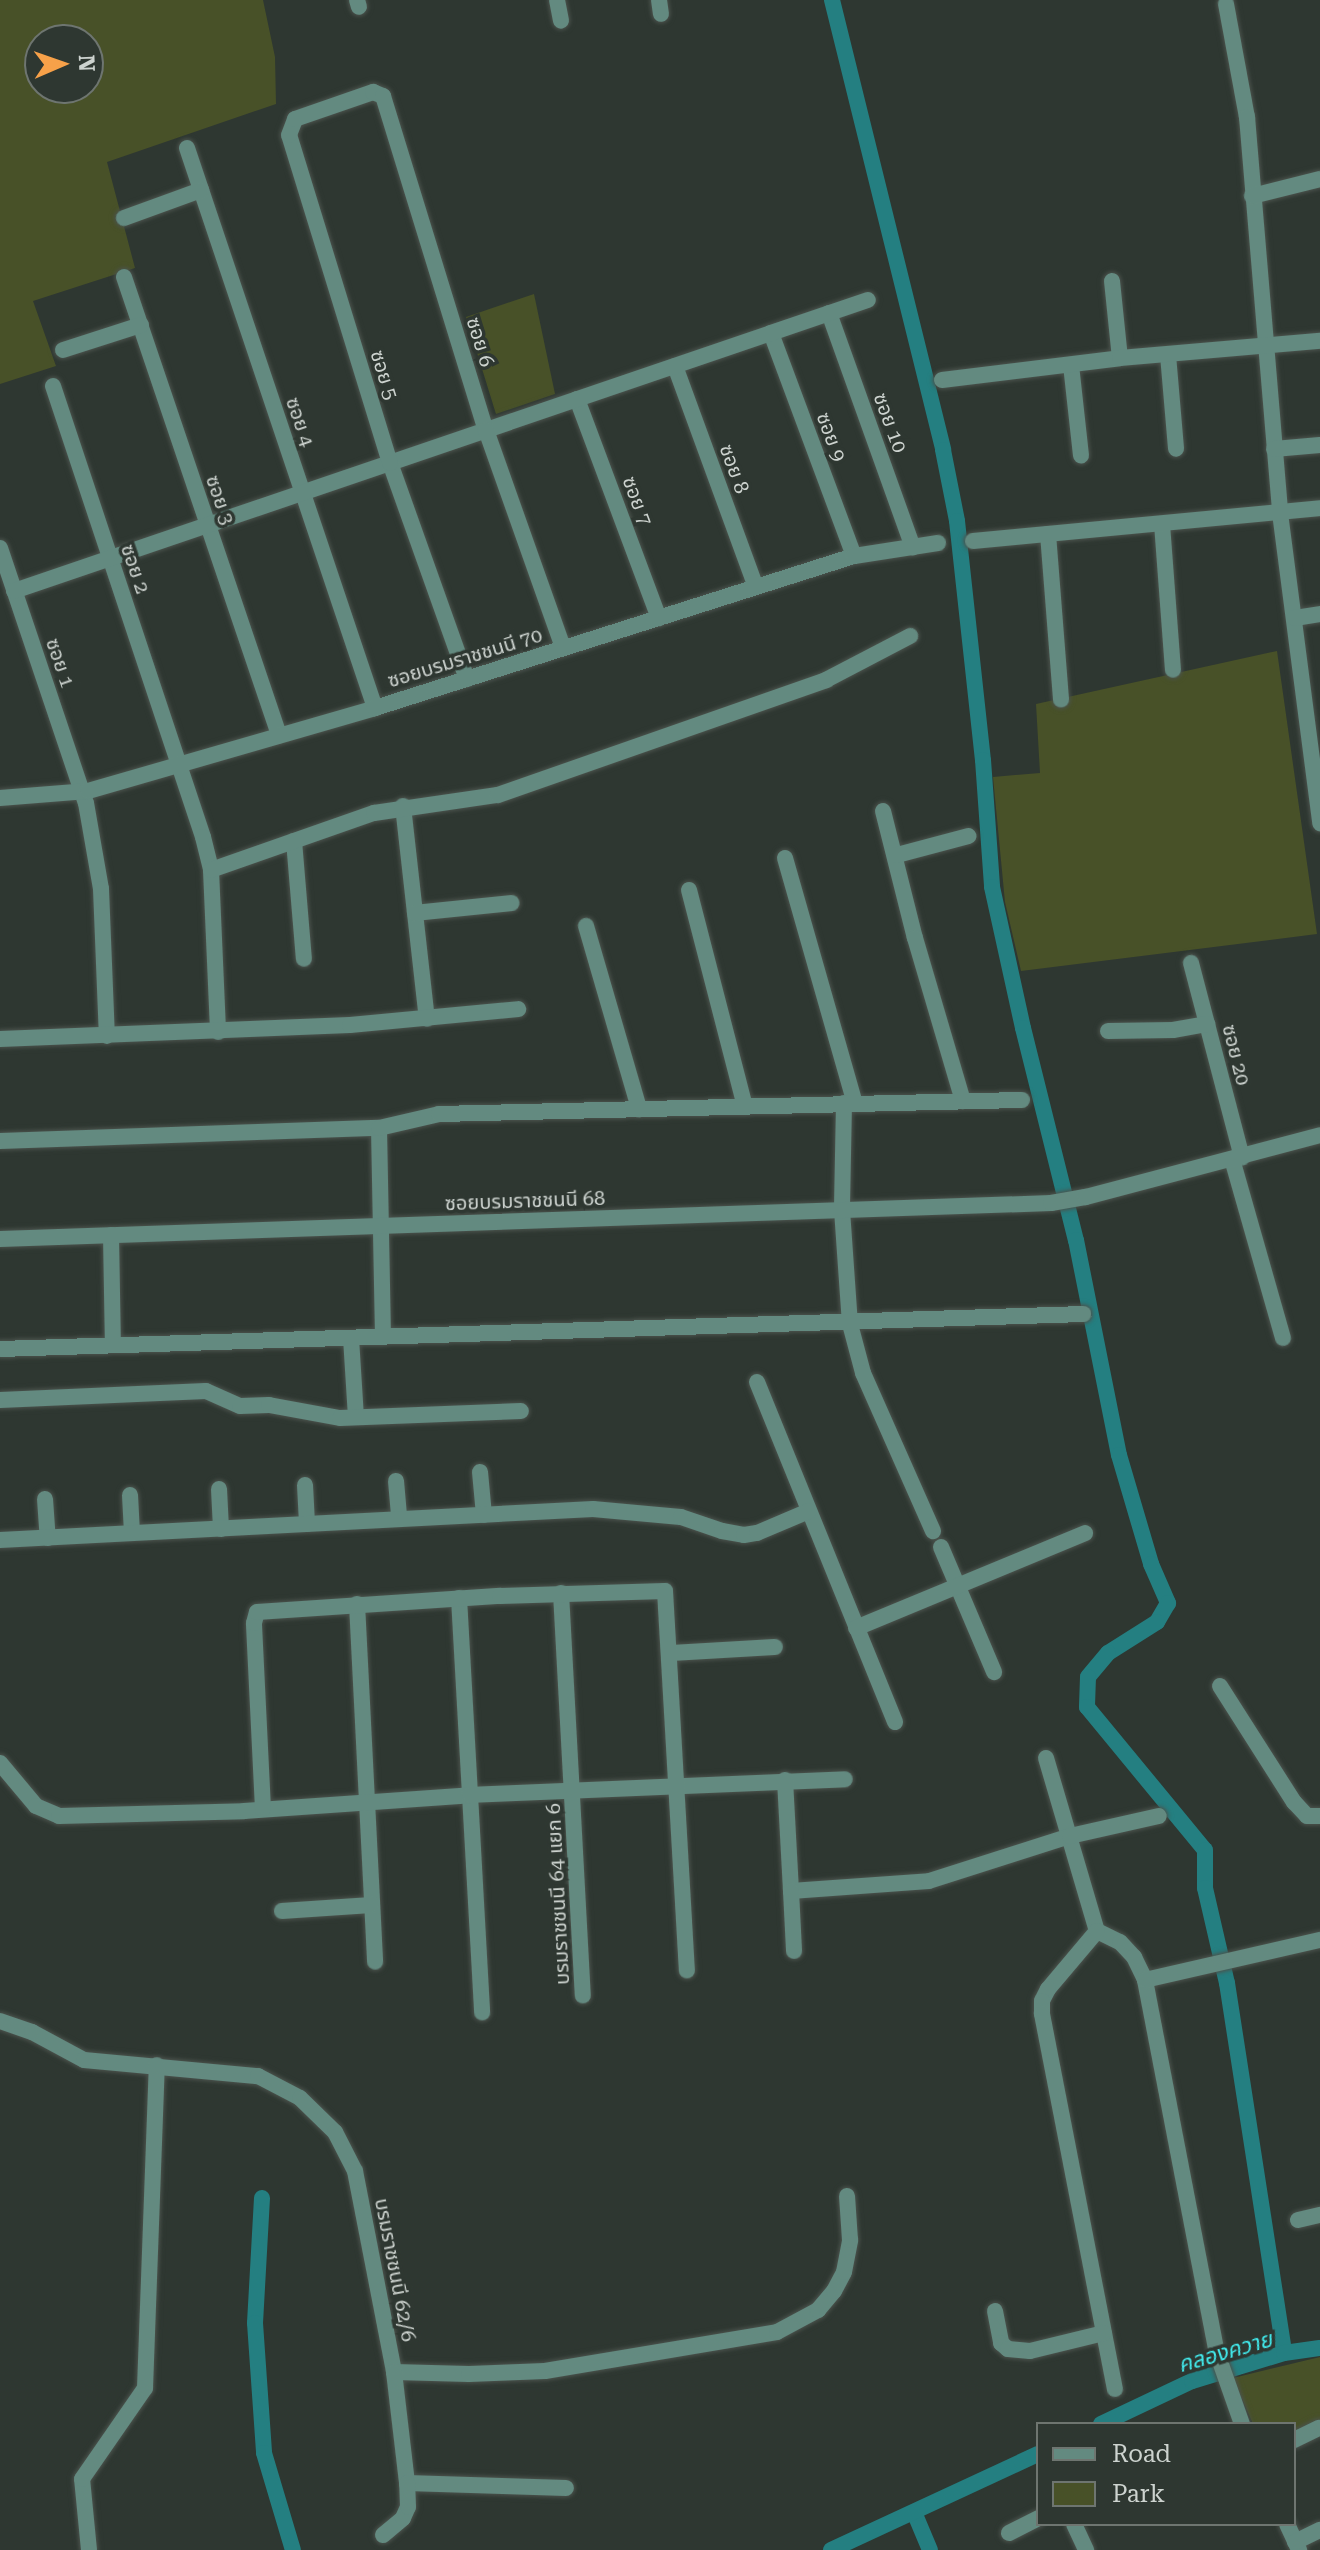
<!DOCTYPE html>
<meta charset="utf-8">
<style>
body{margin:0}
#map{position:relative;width:1320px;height:2550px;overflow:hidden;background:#2e3731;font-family:"Roboto Serif","Noto Sans Thai",serif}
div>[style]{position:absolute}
.green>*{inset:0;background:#485128}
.canal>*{height:16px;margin:-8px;padding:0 8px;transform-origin:8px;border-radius:8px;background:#247f81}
.roads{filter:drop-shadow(0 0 2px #4b534d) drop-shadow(0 0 2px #4b534d)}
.street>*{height:16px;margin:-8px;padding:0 8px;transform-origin:8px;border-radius:8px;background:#638a80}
span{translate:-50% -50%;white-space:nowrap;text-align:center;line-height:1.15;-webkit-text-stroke:7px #2e3731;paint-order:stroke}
.street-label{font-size:20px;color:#cdd3cf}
.water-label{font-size:22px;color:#42ecee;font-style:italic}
.legend{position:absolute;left:1036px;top:2422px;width:260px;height:104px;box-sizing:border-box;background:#2e3731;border:2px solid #6e7570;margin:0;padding:10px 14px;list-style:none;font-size:24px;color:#cdd3cf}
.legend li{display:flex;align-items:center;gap:16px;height:40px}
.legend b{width:40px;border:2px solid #6e7570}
.north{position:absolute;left:24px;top:24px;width:80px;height:80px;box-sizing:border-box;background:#2e3731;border:2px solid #6e7570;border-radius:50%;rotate:88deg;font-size:22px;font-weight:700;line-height:32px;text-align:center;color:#cdd3cf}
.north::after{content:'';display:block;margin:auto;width:28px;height:36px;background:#f7a149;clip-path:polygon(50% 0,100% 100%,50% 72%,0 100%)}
</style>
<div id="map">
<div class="green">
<i style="clip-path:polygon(evenodd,0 0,263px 0,275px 57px,276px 104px,107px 162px,135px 268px,33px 301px,56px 366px,0 384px,0 0,40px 40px,88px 40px,88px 88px,40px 88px,40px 40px)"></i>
<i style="clip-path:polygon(534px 294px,555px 394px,496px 414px,466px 317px)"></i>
<i style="clip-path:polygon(1277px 651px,1317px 934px,1021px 971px,1005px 902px,993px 777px,1040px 773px,1036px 704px)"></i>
<i style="clip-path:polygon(1320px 2357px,1320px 2421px,1294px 2434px,1294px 2424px,1253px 2424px,1233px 2378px)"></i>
</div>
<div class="canal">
<i style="left:832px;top:0;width:463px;rotate:76.1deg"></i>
<i style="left:943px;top:450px;width:72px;rotate:78.8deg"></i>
<i style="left:957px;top:521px;width:240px;rotate:83.8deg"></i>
<i style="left:983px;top:760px;width:127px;rotate:85.9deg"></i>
<i style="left:992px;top:887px;width:144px;rotate:77.6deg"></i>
<i style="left:1023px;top:1028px;width:219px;rotate:76deg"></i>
<i style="left:1076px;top:1240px;width:219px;rotate:78.7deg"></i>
<i style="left:1119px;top:1455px;width:114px;rotate:73.6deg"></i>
<i style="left:1151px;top:1564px;width:43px;rotate:66.4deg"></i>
<i style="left:1168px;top:1603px;width:22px;rotate:120deg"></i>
<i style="left:1157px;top:1622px;width:58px;rotate:147.7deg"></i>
<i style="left:1108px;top:1653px;width:31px;rotate:130deg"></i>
<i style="left:1088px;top:1677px;width:30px;rotate:92deg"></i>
<i style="left:1087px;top:1707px;width:185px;rotate:50.5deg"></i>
<i style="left:1205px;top:1850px;width:38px;rotate:90deg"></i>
<i style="left:1205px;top:1888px;width:98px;rotate:77deg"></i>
<i style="left:1227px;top:1983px;width:374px;rotate:81.2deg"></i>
<i style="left:262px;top:2198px;width:125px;rotate:93.2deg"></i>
<i style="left:255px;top:2323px;width:130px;rotate:86deg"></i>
<i style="left:264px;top:2453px;width:101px;rotate:73.4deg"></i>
<i style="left:1101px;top:2424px;width:101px;rotate:-25.3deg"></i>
<i style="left:1192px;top:2381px;width:96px;rotate:-16.9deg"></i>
<i style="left:1284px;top:2353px;width:36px;rotate:-8deg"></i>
<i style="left:914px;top:2512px;width:41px;rotate:67.2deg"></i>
<i style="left:831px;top:2550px;width:228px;rotate:-24.9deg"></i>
</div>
<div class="roads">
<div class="street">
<i style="left:357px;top:0;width:7px;rotate:74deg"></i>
<i style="left:557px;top:0;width:21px;rotate:79deg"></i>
<i style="left:659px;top:0;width:14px;rotate:82deg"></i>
<i style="left:1226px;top:4px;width:115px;rotate:79.5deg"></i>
<i style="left:1247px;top:117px;width:397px;rotate:85.2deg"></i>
<i style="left:1280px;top:513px;width:313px;rotate:82.6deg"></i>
<i style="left:187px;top:148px;width:591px;rotate:71.44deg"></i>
<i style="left:1252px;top:196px;width:70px;rotate:-14deg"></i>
<i style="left:124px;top:218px;width:82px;rotate:-20deg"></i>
<i style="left:124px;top:277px;width:484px;rotate:71.3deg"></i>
<i style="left:1112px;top:281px;width:77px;rotate:84.1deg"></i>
<i style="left:829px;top:313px;width:249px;rotate:70.3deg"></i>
<i style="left:771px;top:333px;width:238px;rotate:69.6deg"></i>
<i style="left:63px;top:350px;width:82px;rotate:-17.8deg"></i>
<i style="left:1168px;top:355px;width:94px;rotate:85.1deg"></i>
<i style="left:1071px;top:365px;width:91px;rotate:83.7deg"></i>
<i style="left:675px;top:366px;width:235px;rotate:69.9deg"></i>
<i style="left:942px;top:380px;width:179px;rotate:-7deg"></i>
<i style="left:1120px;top:358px;width:201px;rotate:-4.9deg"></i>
<i style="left:53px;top:386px;width:475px;rotate:71.6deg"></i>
<i style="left:203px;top:837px;width:34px;rotate:76deg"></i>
<i style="left:211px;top:870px;width:162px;rotate:87.5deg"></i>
<i style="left:577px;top:399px;width:234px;rotate:69.5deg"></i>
<i style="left:1274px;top:449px;width:46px;rotate:-5deg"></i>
<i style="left:1162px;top:524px;width:146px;rotate:85.7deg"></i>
<i style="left:1048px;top:534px;width:166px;rotate:85.5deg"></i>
<i style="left:973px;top:541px;width:349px;rotate:-5.4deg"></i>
<i style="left:0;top:548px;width:269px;rotate:71.4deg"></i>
<i style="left:86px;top:803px;width:87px;rotate:80.1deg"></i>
<i style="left:101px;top:889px;width:147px;rotate:87.7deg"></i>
<i style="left:14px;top:591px;width:902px;rotate:-18.82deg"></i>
<i style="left:1295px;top:618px;width:25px;rotate:-9deg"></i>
<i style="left:467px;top:679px;width:229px;rotate:-109.6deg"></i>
<i style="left:390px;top:463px;width:343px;rotate:-107.1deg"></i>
<i style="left:289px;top:135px;width:17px;rotate:-69deg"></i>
<i style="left:295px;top:119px;width:83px;rotate:-19.1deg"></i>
<i style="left:373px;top:92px;width:11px;rotate:22deg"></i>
<i style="left:383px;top:96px;width:350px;rotate:72.9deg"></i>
<i style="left:486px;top:430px;width:231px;rotate:70.5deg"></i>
<i style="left:0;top:798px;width:88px;rotate:-4.5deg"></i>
<i style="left:88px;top:791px;width:299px;rotate:-16.1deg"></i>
<i style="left:375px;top:708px;width:503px;rotate:-17.61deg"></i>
<i style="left:854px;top:556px;width:85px;rotate:-8.8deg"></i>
<i style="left:403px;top:806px;width:214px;rotate:83.6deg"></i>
<i style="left:883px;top:811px;width:131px;rotate:75.9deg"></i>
<i style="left:915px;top:938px;width:170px;rotate:73.6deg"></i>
<i style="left:294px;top:841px;width:118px;rotate:85.2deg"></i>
<i style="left:897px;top:855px;width:74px;rotate:-14.8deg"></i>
<i style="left:785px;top:858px;width:255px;rotate:74.1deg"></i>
<i style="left:211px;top:870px;width:173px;rotate:-19.3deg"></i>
<i style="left:374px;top:813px;width:125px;rotate:-8.3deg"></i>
<i style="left:498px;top:795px;width:348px;rotate:-19.3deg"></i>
<i style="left:826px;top:680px;width:95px;rotate:-27.6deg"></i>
<i style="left:689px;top:890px;width:223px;rotate:75.5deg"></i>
<i style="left:415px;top:913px;width:97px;rotate:-5.9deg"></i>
<i style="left:586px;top:926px;width:191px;rotate:73.8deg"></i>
<i style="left:1191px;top:963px;width:201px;rotate:75.3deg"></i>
<i style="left:1108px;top:1031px;width:65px;rotate:-0.9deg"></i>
<i style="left:1173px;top:1030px;width:35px;rotate:-10deg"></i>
<i style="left:0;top:1039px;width:350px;rotate:-2.3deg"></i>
<i style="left:350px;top:1025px;width:169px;rotate:-5.4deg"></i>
<i style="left:844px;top:1103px;width:107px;rotate:91.1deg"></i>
<i style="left:842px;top:1210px;width:114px;rotate:86deg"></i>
<i style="left:850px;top:1324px;width:51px;rotate:75.1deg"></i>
<i style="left:863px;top:1373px;width:173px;rotate:66.1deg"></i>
<i style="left:379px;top:1128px;width:209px;rotate:88.9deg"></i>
<i style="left:0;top:1141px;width:379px;rotate:-2deg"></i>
<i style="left:379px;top:1128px;width:62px;rotate:-13.1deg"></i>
<i style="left:439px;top:1114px;width:583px;rotate:-1.38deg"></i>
<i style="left:1232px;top:1159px;width:186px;rotate:74.1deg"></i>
<i style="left:111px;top:1235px;width:110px;rotate:89deg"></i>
<i style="left:0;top:1239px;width:1052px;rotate:-1.96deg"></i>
<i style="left:1051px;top:1203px;width:36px;rotate:-10deg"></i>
<i style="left:1086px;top:1197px;width:242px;rotate:-14.8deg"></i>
<i style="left:351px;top:1338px;width:79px;rotate:86.4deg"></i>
<i style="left:0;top:1349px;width:1084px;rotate:-1.85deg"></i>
<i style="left:757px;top:1382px;width:367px;rotate:67.9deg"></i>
<i style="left:0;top:1400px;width:206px;rotate:-2.5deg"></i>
<i style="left:206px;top:1391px;width:37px;rotate:24deg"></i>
<i style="left:240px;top:1406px;width:29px;rotate:-2deg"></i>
<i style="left:269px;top:1405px;width:72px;rotate:10.4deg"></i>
<i style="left:340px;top:1418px;width:181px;rotate:-2.2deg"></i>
<i style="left:480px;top:1472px;width:43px;rotate:84.7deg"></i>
<i style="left:396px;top:1481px;width:38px;rotate:85deg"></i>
<i style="left:305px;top:1485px;width:39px;rotate:87deg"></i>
<i style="left:219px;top:1489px;width:40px;rotate:87.1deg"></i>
<i style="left:130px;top:1495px;width:38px;rotate:87deg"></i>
<i style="left:45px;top:1499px;width:39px;rotate:86deg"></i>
<i style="left:0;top:1540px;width:594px;rotate:-2.99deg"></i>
<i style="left:593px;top:1509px;width:88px;rotate:5.2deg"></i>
<i style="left:681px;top:1517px;width:43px;rotate:18.9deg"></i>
<i style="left:722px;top:1531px;width:22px;rotate:10deg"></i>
<i style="left:744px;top:1535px;width:13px;rotate:-9deg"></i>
<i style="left:757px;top:1533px;width:56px;rotate:-22.9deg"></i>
<i style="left:941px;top:1547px;width:136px;rotate:67deg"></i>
<i style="left:561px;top:1593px;width:403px;rotate:86.9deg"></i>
<i style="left:459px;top:1598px;width:415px;rotate:86.8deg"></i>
<i style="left:357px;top:1604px;width:358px;rotate:87.1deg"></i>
<i style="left:856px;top:1628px;width:248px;rotate:-22.5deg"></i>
<i style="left:671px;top:1653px;width:104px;rotate:-3.3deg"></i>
<i style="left:1220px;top:1686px;width:138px;rotate:57.5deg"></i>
<i style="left:1294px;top:1802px;width:19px;rotate:47deg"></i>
<i style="left:1307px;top:1816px;width:13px"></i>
<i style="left:1046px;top:1758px;width:180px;rotate:73.6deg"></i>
<i style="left:1097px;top:1931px;width:25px;rotate:26deg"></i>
<i style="left:1120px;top:1942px;width:21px;rotate:47deg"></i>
<i style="left:1134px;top:1957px;width:25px;rotate:64deg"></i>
<i style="left:1145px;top:1980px;width:380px;rotate:79.1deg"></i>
<i style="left:1217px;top:2353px;width:75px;rotate:70.6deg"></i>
<i style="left:0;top:1763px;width:56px;rotate:50.1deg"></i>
<i style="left:36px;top:1806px;width:25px;rotate:23deg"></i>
<i style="left:59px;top:1816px;width:185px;rotate:-1.5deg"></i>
<i style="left:244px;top:1811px;width:227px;rotate:-4deg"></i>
<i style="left:470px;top:1795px;width:375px;rotate:-2.4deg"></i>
<i style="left:785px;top:1780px;width:111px;rotate:86.9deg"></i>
<i style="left:791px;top:1891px;width:138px;rotate:-4.1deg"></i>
<i style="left:929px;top:1881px;width:148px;rotate:-17.7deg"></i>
<i style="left:1070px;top:1836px;width:91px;rotate:-12.7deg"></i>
<i style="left:263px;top:1809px;width:186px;rotate:-92.8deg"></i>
<i style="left:254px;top:1623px;width:11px;rotate:-75deg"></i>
<i style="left:257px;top:1612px;width:244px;rotate:-3.8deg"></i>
<i style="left:500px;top:1596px;width:165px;rotate:-1.7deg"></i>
<i style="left:665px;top:1591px;width:380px;rotate:86.7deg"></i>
<i style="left:791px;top:1891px;width:60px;rotate:87.1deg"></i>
<i style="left:282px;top:1911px;width:89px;rotate:-3.9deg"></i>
<i style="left:1097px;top:1931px;width:76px;rotate:130.2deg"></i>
<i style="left:1048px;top:1989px;width:13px;rotate:117deg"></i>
<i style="left:1042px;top:2001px;width:13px;rotate:90deg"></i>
<i style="left:1042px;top:2014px;width:382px;rotate:79deg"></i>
<i style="left:1145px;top:1980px;width:180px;rotate:-12.9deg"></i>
<i style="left:0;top:2021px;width:34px;rotate:19deg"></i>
<i style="left:32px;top:2032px;width:59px;rotate:28.3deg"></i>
<i style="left:84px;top:2060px;width:175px;rotate:5.3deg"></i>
<i style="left:258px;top:2076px;width:47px;rotate:27.6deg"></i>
<i style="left:300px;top:2098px;width:49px;rotate:44.2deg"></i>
<i style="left:335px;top:2132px;width:44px;rotate:62.9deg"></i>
<i style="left:355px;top:2171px;width:205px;rotate:79deg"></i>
<i style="left:394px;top:2372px;width:75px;rotate:1.5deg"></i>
<i style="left:469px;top:2374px;width:76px;rotate:-2.3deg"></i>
<i style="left:545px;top:2371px;width:235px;rotate:-9.5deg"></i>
<i style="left:777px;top:2332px;width:47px;rotate:-28.2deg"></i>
<i style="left:818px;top:2310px;width:25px;rotate:-50deg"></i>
<i style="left:834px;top:2291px;width:21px;rotate:-62deg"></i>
<i style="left:844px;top:2272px;width:33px;rotate:-79deg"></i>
<i style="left:850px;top:2240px;width:44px;rotate:-93.9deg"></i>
<i style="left:1298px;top:2220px;width:23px;rotate:-13deg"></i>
<i style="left:995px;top:2311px;width:33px;rotate:79deg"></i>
<i style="left:1001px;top:2343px;width:9px;rotate:41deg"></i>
<i style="left:1008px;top:2349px;width:22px;rotate:5deg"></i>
<i style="left:1030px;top:2351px;width:76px;rotate:-13.7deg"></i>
<i style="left:394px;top:2372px;width:112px;rotate:83.3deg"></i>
<i style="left:407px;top:2483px;width:159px;rotate:1.8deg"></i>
<i style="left:1294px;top:2440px;width:28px;rotate:-26deg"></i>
<i style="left:1074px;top:2524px;width:29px;rotate:65deg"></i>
<i style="left:1287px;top:2524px;width:29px;rotate:65deg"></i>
<i style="left:1009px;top:2533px;width:33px;rotate:-27deg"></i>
<i style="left:383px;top:2535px;width:26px;rotate:-40deg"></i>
<i style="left:403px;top:2518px;width:12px;rotate:-66deg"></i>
<i style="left:408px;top:2507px;width:24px;rotate:-92deg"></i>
<i style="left:1295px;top:2542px;width:28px;rotate:-26deg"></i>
<i style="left:89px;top:2550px;width:71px;rotate:-95.6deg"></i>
<i style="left:82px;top:2479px;width:111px;rotate:-55.3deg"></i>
<i style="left:145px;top:2388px;width:323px;rotate:-87.9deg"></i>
</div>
</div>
<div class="street-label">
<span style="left:480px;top:342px;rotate:73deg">ซอย 6</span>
<span style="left:384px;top:375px;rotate:73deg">ซอย 5</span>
<span style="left:300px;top:422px;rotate:71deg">ซอย 4</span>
<span style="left:890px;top:423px;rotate:70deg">ซอย 10</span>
<span style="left:831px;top:437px;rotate:70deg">ซอย 9</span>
<span style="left:734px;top:469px;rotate:70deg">ซอย 8</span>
<span style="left:220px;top:500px;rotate:71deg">ซอย 3</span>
<span style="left:637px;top:501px;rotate:70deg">ซอย 7</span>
<span style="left:135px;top:569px;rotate:71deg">ซอย 2</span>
<span style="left:465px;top:658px;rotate:-17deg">ซอยบรมราชชนนี 70</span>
<span style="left:60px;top:663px;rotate:71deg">ซอย 1</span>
<span style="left:1236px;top:1055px;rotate:76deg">ซอย 20</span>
<span style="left:525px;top:1201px;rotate:-2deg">ซอยบรมราชชนนี 68</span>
<span style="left:558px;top:1894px;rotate:-93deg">บรมราชชนนี 64 แยก 6</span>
<span style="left:395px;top:2270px;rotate:79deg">บรมราชชนนี 62/6</span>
</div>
<div class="water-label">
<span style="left:1225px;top:2352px;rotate:-16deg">คลองควาย</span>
</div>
<ul class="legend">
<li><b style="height:10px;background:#638a80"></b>Road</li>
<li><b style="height:22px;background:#485128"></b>Park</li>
</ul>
<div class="north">N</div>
</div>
